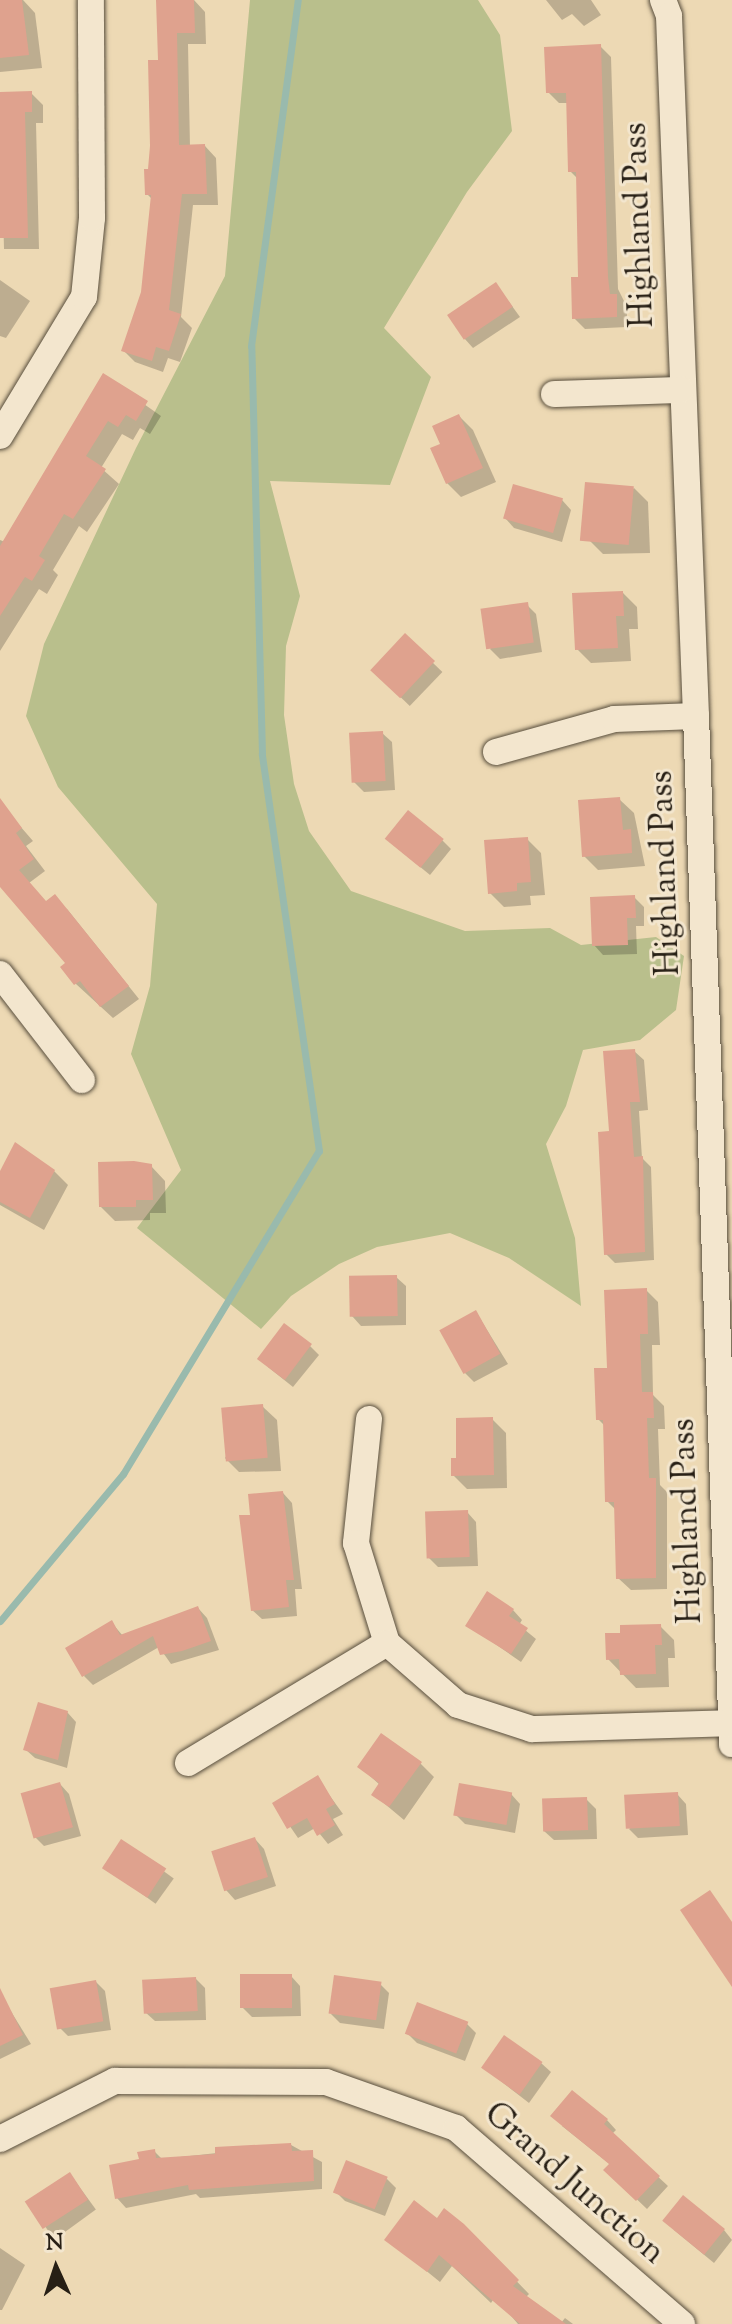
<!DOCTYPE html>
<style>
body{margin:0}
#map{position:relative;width:732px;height:2324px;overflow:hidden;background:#edd9b4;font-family:"Sorts Mill Goudy",serif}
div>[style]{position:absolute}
.green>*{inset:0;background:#b9bf8c}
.shadow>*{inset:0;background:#0003;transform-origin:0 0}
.stream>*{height:7px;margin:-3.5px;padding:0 3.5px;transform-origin:3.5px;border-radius:3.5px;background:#99baad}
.building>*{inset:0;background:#dfa28e;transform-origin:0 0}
.roads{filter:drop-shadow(0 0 2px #584e3d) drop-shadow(0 0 2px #584e3d)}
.minor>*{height:26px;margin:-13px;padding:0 13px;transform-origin:13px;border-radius:13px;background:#f3e6ce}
span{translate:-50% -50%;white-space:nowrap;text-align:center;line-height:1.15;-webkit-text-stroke:6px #f3e6ce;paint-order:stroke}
.street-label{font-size:34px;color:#271f15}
.north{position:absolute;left:16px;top:2228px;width:80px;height:80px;-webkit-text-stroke:6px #f3e6ce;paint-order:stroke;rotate:357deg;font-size:22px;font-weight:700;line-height:32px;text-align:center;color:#271f15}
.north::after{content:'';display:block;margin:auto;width:28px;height:36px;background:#271f15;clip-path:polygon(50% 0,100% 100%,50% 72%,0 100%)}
</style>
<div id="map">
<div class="green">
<i style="clip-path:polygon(250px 0,478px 0,500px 35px,512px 131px,467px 192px,384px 328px,431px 377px,390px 485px,270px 481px,300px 596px,286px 646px,284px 715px,294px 784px,309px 831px,351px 891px,465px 931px,550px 928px,581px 945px,656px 937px,684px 956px,676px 1010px,640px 1040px,583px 1050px,566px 1106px,546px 1144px,575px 1238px,581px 1306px,509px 1258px,450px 1233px,377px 1247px,339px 1264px,291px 1296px,261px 1329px,137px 1228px,181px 1170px,131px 1054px,150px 986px,157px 904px,58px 787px,26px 716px,44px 644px,136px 448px,225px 276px)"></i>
</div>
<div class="shadow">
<i style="clip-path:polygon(23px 0,35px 13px,42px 68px,0 72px,0 1px)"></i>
<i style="clip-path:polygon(158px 0,194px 0,205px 12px,206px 44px,188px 44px,190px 147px,205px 146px,216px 158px,218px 205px,193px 205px,181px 317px,192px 328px,180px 362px,168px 358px,163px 372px,135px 362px,123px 350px,143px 293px,153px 200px,147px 194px,160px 62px)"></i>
<i style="clip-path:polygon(546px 0,591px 0,601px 15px,584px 26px,572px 14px,562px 20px)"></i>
<i style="clip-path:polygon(600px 46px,611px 57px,618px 289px,627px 307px,627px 327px,585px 329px,574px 318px,580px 279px,578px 179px,570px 171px,568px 103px,559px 103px,548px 92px)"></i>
<i style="clip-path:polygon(31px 93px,43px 105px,43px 123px,36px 123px,39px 249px,4px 249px,0 94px)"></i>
<i style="clip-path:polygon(0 280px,30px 301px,6px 338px,0 336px)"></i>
<i style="clip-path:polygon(496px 284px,520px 317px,473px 348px,464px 338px)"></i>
<i style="clip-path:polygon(104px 376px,161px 416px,150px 434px,140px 428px,133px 440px,122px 434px,101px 468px,119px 484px,87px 532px,79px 526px,53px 570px,58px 575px,47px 594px,39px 589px,0 651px,0 540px,5px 542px)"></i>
<i style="clip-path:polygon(459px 416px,473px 430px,496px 482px,461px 497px,447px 483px,442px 445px)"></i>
<i style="clip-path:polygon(634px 488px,648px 502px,650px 553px,603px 554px,589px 540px)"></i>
<i style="clip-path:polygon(562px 500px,571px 510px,562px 542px,514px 528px,505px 518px)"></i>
<i style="clip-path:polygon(623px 593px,637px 607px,638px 629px,629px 629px,631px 661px,591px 663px,577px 649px)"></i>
<i style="clip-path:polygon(527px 605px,536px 614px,542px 652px,500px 659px,490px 649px)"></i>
<i style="left:405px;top:636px;width:52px;height:47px;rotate:44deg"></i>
<i style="clip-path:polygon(382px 733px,392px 742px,395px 790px,364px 792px,354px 782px)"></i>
<i style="clip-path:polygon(619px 799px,634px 813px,645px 866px,598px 870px,584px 856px)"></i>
<i style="clip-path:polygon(7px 811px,33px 841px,26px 846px,45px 871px,29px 883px,47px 904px,67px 909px,139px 999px,113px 1018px,76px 984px,68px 964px,0 885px,0 816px)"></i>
<i style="clip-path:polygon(527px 839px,541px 853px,545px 895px,530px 896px,531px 905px,504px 907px,490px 893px)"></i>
<i style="clip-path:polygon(442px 840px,451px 849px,430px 875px,396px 847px)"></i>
<i style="clip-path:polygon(634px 897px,644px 907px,644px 926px,636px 926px,637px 954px,603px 955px,594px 945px)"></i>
<i style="clip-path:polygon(634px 1051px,644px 1060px,648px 1110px,639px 1111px,642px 1158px,651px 1167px,654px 1260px,615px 1263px,606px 1254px,612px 1133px)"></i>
<i style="clip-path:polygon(151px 1166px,165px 1181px,166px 1213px,150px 1213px,150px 1220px,115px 1221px,101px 1207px)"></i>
<i style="clip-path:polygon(54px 1171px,68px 1185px,44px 1230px,0 1205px,0 1175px)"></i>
<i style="clip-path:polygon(396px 1277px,406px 1286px,406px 1325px,361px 1326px,352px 1316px)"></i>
<i style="clip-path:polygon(646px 1290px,658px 1302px,660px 1345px,652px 1345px,653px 1395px,664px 1406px,665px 1429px,658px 1429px,660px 1485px,667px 1492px,667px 1589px,631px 1590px,618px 1578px,617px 1511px,607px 1501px,605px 1426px,598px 1419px)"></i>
<i style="clip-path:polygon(476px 1312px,508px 1364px,474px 1382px,465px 1373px)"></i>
<i style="clip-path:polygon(310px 1346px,319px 1355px,293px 1387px,268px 1367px)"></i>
<i style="clip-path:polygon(262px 1406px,277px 1420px,281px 1471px,239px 1472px,225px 1458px)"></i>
<i style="clip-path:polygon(492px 1419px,506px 1433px,507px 1488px,467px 1489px,453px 1475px,458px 1460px)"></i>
<i style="clip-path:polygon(283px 1493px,292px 1503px,302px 1589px,295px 1589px,297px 1616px,262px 1619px,252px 1610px,252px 1517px)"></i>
<i style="clip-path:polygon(467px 1512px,476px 1522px,478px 1566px,438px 1567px,429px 1558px)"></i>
<i style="clip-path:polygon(198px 1608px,207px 1618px,219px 1650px,171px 1664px,159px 1647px,93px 1685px,84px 1676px,112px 1623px,123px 1636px)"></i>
<i style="clip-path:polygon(513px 1610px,522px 1620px,519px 1625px,536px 1639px,521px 1662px,468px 1625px)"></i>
<i style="clip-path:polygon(660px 1626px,674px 1640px,675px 1658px,668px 1658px,669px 1687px,636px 1688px,608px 1659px,622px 1635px)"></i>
<i style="clip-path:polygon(67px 1712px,76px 1722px,67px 1768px,35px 1758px,25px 1749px)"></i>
<i style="clip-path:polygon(420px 1763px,434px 1777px,404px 1820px,373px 1794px,380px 1785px,360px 1767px)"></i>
<i style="clip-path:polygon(317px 1778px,343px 1814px,333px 1819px,343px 1835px,328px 1844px,315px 1828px,298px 1838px,274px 1803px)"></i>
<i style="clip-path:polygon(60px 1784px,69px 1794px,81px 1836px,44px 1846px,35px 1837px)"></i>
<i style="clip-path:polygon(511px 1794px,520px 1804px,515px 1833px,465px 1824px,456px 1815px)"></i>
<i style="clip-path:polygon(677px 1794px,686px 1804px,688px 1835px,638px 1838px,629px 1829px)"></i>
<i style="clip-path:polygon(586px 1799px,596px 1809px,597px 1839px,554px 1840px,544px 1831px)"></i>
<i style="clip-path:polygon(255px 1839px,264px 1849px,276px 1886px,235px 1900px,226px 1890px)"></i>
<i style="left:122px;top:1841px;width:64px;height:31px;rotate:36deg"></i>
<i style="clip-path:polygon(291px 1976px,300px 1986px,301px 2016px,252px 2017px,243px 2008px)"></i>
<i style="clip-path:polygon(196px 1979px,205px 1988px,206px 2020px,155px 2021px,145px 2012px)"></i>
<i style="clip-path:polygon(96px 1982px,105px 1991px,111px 2030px,68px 2036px,59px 2027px)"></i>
<i style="clip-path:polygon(380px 1984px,389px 1993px,384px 2029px,340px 2023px,331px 2014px)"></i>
<i style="clip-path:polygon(7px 2005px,31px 2044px,0 2059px,0 2009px)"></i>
<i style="clip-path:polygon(467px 2024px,476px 2033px,465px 2061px,417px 2043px,407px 2033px)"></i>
<i style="clip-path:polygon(541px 2063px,551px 2072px,529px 2103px,484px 2068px)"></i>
<i style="clip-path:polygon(607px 2120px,616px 2130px,612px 2134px,668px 2186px,647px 2209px,606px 2170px,611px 2165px,562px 2126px)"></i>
<i style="clip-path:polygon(291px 2145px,322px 2162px,322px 2189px,200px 2198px,196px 2194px,126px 2208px,117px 2198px,141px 2161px,154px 2151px,162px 2159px)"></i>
<i style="left:70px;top:2174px;width:44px;height:51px;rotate:54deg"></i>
<i style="clip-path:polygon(387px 2179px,396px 2188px,385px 2216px,345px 2201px,335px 2191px)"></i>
<i style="clip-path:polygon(437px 2220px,462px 2225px,529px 2294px,526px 2297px,561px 2323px,565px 2318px,573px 2324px,518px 2324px,495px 2297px,491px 2303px,452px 2266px,440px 2282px,387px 2239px)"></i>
<i style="clip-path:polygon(674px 2230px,724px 2230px,732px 2240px,714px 2263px)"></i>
<i style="clip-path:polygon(0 2248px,25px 2265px,2px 2310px,0 2310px)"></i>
</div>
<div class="stream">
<i style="left:0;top:1621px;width:192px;rotate:-50.1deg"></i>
<i style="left:123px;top:1474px;width:378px;rotate:-58.8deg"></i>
<i style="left:319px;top:1151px;width:401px;rotate:-98.2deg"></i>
<i style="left:262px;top:754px;width:408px;rotate:-91.5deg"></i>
<i style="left:251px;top:346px;width:349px;rotate:-82.3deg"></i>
</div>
<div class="building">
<i style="clip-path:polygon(0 0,22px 0,29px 55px,0 58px)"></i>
<i style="clip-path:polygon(156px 0,194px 0,195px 33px,177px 33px,179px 145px,205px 144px,207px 194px,182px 194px,169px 310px,181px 314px,169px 351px,156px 347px,152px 361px,121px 351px,141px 292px,151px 195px,145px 195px,144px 169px,148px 169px,150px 146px,148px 60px,158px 60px)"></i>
<i style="clip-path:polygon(601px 44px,608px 277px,610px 294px,617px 294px,617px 317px,572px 319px,571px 277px,578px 277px,576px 172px,568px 172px,566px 93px,546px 93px,544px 47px)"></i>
<i style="clip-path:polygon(32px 91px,32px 112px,25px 112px,28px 238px,0 238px,0 92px)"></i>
<i style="left:496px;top:282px;width:30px;height:59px;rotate:56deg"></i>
<i style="clip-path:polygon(103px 373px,148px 401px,136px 421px,126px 415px,118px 427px,108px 421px,86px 456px,106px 469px,73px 519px,64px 514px,39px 556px,45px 560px,32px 581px,25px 577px,0 616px,0 546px)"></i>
<i style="clip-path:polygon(459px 414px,483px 468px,446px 484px,430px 448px,440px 444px,432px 426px)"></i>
<i style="left:585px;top:482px;width:49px;height:59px;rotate:5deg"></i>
<i style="left:513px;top:484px;width:52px;height:36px;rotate:16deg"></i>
<i style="clip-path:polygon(623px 591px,624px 616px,616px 616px,618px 648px,575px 650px,572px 593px)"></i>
<i style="left:528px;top:602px;width:41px;height:48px;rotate:82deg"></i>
<i style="left:405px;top:633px;width:41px;height:51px;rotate:43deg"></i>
<i style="left:383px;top:731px;width:50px;height:34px;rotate:87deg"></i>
<i style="clip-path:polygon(620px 797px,623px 830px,631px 829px,632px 853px,582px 857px,578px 800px)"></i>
<i style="clip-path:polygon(0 798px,22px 828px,16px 833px,34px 859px,19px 870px,46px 901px,55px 894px,129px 986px,100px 1007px,80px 981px,74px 985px,60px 967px,65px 963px,0 887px)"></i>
<i style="left:408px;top:810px;width:46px;height:37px;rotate:39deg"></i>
<i style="clip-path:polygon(528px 837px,531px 882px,517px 883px,517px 891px,488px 894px,484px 840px)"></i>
<i style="clip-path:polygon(635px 895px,636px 918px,627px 918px,628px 945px,592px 946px,590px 897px)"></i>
<i style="clip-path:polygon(635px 1049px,640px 1102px,630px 1102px,634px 1157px,643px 1156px,645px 1252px,604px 1255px,598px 1132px,609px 1131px,603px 1051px)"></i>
<i style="clip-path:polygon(15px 1142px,55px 1170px,30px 1218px,0 1202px,0 1171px)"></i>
<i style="clip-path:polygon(134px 1161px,152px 1164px,153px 1200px,136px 1200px,136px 1207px,99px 1207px,98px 1162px)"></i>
<i style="left:397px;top:1275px;width:41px;height:48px;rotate:89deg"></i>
<i style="clip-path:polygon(647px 1288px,648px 1334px,640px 1334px,642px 1392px,653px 1392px,654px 1418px,647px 1418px,649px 1478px,656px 1478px,656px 1578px,616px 1579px,614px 1502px,605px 1502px,603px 1420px,596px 1420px,594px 1368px,607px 1368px,604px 1290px)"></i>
<i style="left:476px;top:1310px;width:50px;height:42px;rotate:61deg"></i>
<i style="left:284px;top:1323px;width:35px;height:45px;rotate:37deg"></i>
<i style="left:263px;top:1404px;width:54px;height:42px;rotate:85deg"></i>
<i style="clip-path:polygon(493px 1417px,494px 1475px,451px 1476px,451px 1458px,456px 1458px,456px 1418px)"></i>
<i style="clip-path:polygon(283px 1491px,294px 1580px,286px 1580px,289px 1607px,251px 1611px,239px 1515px,250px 1515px,248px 1494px)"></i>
<i style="left:468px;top:1510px;width:47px;height:43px;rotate:88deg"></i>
<i style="clip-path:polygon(487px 1591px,514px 1609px,509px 1616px,528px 1628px,511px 1654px,465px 1626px)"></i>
<i style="clip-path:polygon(198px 1606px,211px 1641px,182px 1651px,160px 1655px,153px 1636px,82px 1677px,65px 1648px,112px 1620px,120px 1635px)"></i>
<i style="clip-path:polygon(661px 1624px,662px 1645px,655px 1645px,656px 1674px,620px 1675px,619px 1659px,606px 1660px,605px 1633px,620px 1633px,620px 1625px)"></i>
<i style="clip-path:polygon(38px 1702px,68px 1711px,58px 1760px,23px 1750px)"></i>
<i style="clip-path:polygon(381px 1733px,422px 1762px,389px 1807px,371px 1795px,379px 1783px,357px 1767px)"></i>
<i style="clip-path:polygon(318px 1775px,335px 1804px,326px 1809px,335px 1825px,317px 1836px,307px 1818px,287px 1829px,272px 1803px)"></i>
<i style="left:60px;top:1782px;width:47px;height:41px;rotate:74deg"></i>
<i style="left:459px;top:1783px;width:54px;height:33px;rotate:10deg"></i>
<i style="left:678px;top:1792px;width:34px;height:54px;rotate:87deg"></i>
<i style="left:587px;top:1797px;width:33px;height:45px;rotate:88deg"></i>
<i style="left:255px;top:1837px;width:42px;height:46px;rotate:72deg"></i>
<i style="left:121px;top:1839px;width:54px;height:35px;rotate:33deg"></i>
<i style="clip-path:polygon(710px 1890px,732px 1922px,732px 1987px,680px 1910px)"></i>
<i style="left:292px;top:1974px;width:34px;height:52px;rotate:90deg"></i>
<i style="left:334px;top:1975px;width:48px;height:39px;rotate:8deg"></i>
<i style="left:196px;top:1977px;width:34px;height:54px;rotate:87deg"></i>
<i style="left:96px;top:1980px;width:42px;height:47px;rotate:80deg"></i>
<i style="clip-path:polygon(0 1988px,23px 2035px,0 2046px)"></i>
<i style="left:417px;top:2002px;width:55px;height:34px;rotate:21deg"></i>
<i style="left:504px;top:2035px;width:47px;height:40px;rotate:35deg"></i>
<i style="clip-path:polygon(572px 2090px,608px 2119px,604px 2124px,660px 2176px,636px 2201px,603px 2170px,609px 2164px,550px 2116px)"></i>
<i style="clip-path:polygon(291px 2143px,292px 2151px,313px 2150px,314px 2181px,189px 2190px,188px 2185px,115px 2199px,109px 2165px,139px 2159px,137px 2152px,155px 2149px,156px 2158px,215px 2154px,215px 2147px)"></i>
<i style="left:346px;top:2160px;width:45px;height:35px;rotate:22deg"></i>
<i style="left:70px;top:2172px;width:33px;height:54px;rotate:57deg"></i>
<i style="left:683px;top:2195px;width:54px;height:33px;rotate:39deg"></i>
<i style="clip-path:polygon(414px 2200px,437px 2218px,444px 2208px,464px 2224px,519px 2280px,513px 2286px,566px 2324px,520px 2324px,439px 2255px,427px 2272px,384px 2240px)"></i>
</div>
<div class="roads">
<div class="minor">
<i style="left:663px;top:0;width:17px;rotate:69deg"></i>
<i style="left:669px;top:16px;width:701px;rotate:87.79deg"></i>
<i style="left:696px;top:716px;width:1029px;rotate:87.99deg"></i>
<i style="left:554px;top:394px;width:127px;rotate:-1.8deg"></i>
<i style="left:0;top:436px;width:162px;rotate:-58.9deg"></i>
<i style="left:84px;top:297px;width:79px;rotate:-84.2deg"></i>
<i style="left:92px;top:218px;width:218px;rotate:-90.3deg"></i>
<i style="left:496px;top:752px;width:123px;rotate:-15.6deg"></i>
<i style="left:614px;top:719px;width:82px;rotate:-2.1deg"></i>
<i style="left:0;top:974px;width:134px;rotate:52.3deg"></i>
<i style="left:369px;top:1419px;width:125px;rotate:96deg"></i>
<i style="left:356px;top:1543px;width:105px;rotate:72.8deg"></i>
<i style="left:387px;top:1643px;width:94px;rotate:41.1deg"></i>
<i style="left:458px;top:1705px;width:78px;rotate:18deg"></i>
<i style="left:532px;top:1729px;width:199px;rotate:-1.7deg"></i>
<i style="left:188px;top:1763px;width:232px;rotate:-31.1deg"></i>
<i style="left:0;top:2139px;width:129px;rotate:-26.8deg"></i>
<i style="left:115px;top:2081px;width:211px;rotate:0.3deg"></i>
<i style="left:326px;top:2082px;width:138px;rotate:19.5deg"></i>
<i style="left:456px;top:2128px;width:299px;rotate:40.9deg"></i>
</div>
</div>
<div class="street-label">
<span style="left:640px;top:225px;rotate:-92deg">Highland Pass</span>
<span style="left:666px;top:873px;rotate:-92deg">Highland Pass</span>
<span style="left:688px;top:1521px;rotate:-92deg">Highland Pass</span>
<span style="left:574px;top:2184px;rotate:41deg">Grand Junction</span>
</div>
<div class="north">N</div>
</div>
